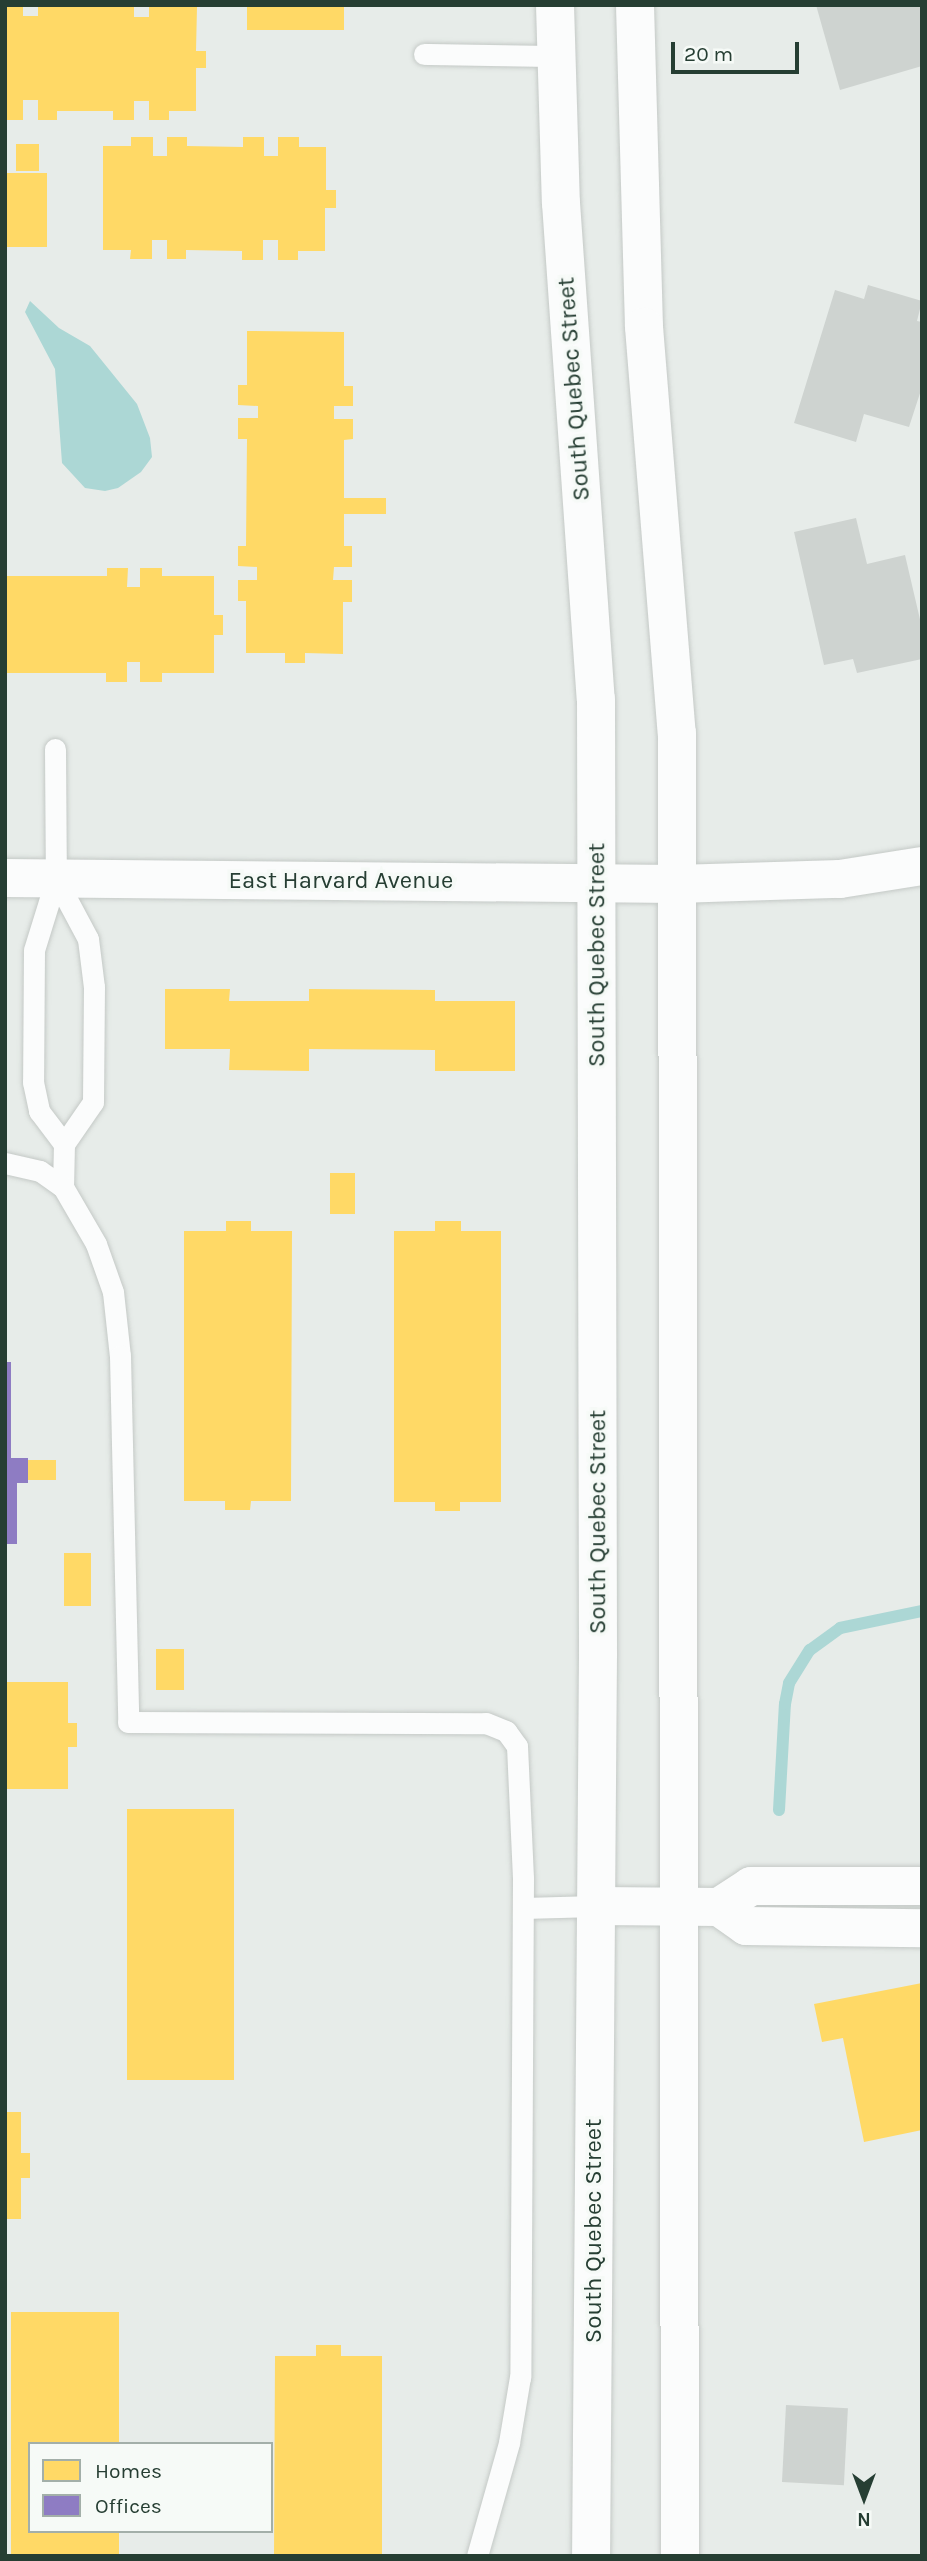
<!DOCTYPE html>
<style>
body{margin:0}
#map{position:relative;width:927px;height:2561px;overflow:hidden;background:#e7ece9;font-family:Karla,sans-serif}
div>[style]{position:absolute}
.water>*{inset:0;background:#acd7d5}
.homes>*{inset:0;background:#ffd966;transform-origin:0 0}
.offices>*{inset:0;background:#8e7cc3}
.stream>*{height:12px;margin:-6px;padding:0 6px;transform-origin:6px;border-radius:6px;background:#acd7d5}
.building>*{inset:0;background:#ced3d0;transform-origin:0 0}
.roads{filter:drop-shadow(0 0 2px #c4c9c6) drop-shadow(0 0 2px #c4c9c6)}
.service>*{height:21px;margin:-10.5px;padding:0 10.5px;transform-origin:10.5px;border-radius:10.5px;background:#fbfcfc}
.minor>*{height:38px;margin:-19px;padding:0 19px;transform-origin:19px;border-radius:19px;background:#fbfcfc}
.tertiary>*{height:38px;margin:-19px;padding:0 19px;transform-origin:19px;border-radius:19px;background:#fbfcfc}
.secondary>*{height:38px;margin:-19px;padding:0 19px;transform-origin:19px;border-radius:19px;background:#fbfcfc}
span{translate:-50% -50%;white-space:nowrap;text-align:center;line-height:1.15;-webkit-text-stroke:7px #f6faf7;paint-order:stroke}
.street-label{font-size:24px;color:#263e33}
.frame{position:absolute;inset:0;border:7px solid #263e33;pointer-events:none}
.legend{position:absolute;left:28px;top:2442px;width:245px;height:91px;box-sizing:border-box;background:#f6faf7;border:2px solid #a3afa9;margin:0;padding:9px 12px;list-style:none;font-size:21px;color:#263e33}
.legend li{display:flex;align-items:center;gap:14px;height:35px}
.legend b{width:35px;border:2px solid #a3afa9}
.north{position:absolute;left:829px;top:2463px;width:70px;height:70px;-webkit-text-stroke:5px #f6faf7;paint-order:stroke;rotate:180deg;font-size:19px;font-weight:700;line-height:28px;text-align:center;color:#263e33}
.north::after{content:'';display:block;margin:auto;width:24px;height:32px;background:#263e33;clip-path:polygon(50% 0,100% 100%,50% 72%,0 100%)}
.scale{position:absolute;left:671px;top:42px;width:128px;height:32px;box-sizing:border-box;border:4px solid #263e33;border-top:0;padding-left:9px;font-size:21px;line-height:24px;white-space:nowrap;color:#263e33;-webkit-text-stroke:5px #f6faf7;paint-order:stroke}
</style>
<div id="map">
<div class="water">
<i style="clip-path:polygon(30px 301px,59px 328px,90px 346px,137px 404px,150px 438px,152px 457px,141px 472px,118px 488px,105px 491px,85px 488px,62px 463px,55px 369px,25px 312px)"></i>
</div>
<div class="homes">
<i style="clip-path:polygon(5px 5px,23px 5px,23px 16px,38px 16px,38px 5px,134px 5px,134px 17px,149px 17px,149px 5px,197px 7px,196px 51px,206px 51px,206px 68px,196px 68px,196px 111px,169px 111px,169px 120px,149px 120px,149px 101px,134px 101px,134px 120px,113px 120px,113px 111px,57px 111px,57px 120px,38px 120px,38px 100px,23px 100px,23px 120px,5px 120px)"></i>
<i style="left:247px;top:5px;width:97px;height:25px"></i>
<i style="clip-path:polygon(131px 137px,153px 137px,153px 156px,167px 156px,167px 137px,187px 137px,187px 146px,243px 147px,243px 137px,264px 137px,264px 156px,278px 156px,278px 137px,299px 137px,299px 147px,326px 147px,326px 190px,336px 190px,336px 208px,325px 208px,325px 251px,298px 251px,298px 260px,278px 260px,278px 240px,263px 240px,263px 260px,242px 260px,242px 251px,186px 250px,186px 259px,167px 259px,167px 240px,152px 240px,152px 259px,130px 259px,131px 250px,103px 250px,103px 146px,131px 146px)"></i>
<i style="left:16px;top:144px;width:23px;height:27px"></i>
<i style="left:5px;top:173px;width:42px;height:74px"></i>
<i style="clip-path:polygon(247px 331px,344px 332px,344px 386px,353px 386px,353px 406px,334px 406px,334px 419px,353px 419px,353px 439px,344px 440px,344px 498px,386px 498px,386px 514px,344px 514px,344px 546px,352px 546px,352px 567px,334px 567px,333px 580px,352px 580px,352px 602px,343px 602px,343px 654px,305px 653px,305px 663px,285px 663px,285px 653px,246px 653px,246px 601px,238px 601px,238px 580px,257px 580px,257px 567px,238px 566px,238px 546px,246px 546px,247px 439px,238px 439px,238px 418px,258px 418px,258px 406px,238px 405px,238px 385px,247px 385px)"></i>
<i style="clip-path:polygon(107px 568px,128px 568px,127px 587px,140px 587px,140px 568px,162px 568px,162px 576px,214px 576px,214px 615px,223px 615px,223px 635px,214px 635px,214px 673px,162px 673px,162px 682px,140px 682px,140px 662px,127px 662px,127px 682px,106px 682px,106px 673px,5px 673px,5px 576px,107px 576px)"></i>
<i style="clip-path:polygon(165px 989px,230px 989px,229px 1001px,309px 1001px,309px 989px,435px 990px,435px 1001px,515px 1001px,515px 1071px,435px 1071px,435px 1050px,309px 1049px,309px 1071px,229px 1070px,230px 1049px,165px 1049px)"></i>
<i style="left:330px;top:1173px;width:25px;height:41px"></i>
<i style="clip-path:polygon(226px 1221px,251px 1221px,251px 1231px,292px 1231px,291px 1501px,251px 1501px,250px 1510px,225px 1510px,225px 1501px,184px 1501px,184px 1231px,226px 1231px)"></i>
<i style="clip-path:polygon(435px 1221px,461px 1221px,461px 1231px,501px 1231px,501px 1502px,460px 1502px,460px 1511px,435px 1511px,435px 1502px,394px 1502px,394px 1231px,435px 1231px)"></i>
<i style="left:28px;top:1460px;width:28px;height:20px"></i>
<i style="left:64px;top:1553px;width:27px;height:53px"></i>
<i style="left:156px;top:1649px;width:28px;height:41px"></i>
<i style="clip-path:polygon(5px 1682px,68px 1682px,68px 1723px,77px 1723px,77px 1747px,68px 1747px,68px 1789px,5px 1789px)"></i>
<i style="left:127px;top:1809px;width:107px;height:271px"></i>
<i style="clip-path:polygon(922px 1983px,922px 2130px,864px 2142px,843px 2038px,822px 2042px,814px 2004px)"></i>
<i style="clip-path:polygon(5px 2112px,21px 2112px,21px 2153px,30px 2153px,30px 2178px,21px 2178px,21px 2219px,5px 2219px)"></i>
<i style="clip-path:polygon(11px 2312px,119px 2312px,119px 2444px,30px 2444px,30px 2531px,119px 2531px,119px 2556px,11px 2556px)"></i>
<i style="clip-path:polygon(316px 2345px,341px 2345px,341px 2356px,382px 2356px,382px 2556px,274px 2556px,275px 2356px,316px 2356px)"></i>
</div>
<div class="offices">
<i style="clip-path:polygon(5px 1362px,11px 1362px,11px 1458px,28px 1458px,28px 1483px,17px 1483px,17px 1544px,5px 1544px)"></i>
</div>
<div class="stream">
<i style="left:779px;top:1810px;width:106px;rotate:-86.8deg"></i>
<i style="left:785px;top:1704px;width:21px;rotate:-79deg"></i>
<i style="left:789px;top:1683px;width:39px;rotate:-58deg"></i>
<i style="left:810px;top:1650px;width:37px;rotate:-36deg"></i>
<i style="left:840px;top:1628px;width:84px;rotate:-11.7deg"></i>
</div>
<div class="building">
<i style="clip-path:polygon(816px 5px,922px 5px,922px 66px,840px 90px)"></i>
<i style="clip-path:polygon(868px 285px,922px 301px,917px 321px,922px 322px,922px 387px,909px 427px,864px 414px,856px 442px,794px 423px,835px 290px,864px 299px)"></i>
<i style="clip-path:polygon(856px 518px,867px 564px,905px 555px,922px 628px,922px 659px,857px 673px,853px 659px,824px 665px,794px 532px)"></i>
<i style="left:786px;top:2405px;width:62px;height:77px;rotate:3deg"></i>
</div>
<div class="roads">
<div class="service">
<i style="left:424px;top:54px;width:131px;rotate:0.9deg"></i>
<i style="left:55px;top:749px;width:130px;rotate:89.6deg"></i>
<i style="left:56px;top:879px;width:74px;rotate:107.2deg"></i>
<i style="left:34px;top:950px;width:132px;rotate:90.4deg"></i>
<i style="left:33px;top:1082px;width:30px;rotate:78deg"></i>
<i style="left:39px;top:1111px;width:41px;rotate:52.9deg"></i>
<i style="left:56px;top:879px;width:68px;rotate:61.9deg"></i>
<i style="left:88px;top:939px;width:48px;rotate:82.9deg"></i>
<i style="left:94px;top:987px;width:115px;rotate:90.5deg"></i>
<i style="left:93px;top:1102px;width:51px;rotate:124.6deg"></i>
<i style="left:64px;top:1144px;width:43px;rotate:91.3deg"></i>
<i style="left:5px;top:1163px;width:36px;rotate:13deg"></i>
<i style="left:40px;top:1171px;width:28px;rotate:35deg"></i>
<i style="left:63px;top:1187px;width:66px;rotate:59.9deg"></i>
<i style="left:96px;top:1244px;width:51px;rotate:70.5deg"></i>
<i style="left:113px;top:1292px;width:64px;rotate:83.8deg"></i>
<i style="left:120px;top:1356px;width:366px;rotate:88.7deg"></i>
<i style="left:128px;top:1722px;width:358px;rotate:0.2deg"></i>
<i style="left:486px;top:1723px;width:22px;rotate:22deg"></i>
<i style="left:506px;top:1731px;width:19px;rotate:54deg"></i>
<i style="left:517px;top:1746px;width:132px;rotate:87.4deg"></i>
<i style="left:523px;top:1878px;width:499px;rotate:90.3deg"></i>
<i style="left:520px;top:2377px;width:67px;rotate:99.5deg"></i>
<i style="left:509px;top:2443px;width:117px;rotate:105.8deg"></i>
<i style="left:523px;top:1908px;width:73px;rotate:-1.6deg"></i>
</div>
<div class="minor">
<i style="left:677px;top:884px;width:163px;rotate:-1.8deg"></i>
<i style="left:840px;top:879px;width:83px;rotate:-9deg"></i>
<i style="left:596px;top:1906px;width:123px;rotate:0.5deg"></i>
<i style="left:719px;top:1907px;width:33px;rotate:35deg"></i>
<i style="left:746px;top:1926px;width:176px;rotate:0.7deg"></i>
<i style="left:719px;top:1907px;width:38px;rotate:-33deg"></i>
<i style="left:751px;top:1886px;width:171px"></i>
</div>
<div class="tertiary">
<i style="left:5px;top:878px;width:672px;rotate:0.51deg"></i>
</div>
<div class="secondary">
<i style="left:555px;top:5px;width:198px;rotate:88.3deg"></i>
<i style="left:561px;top:203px;width:497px;rotate:86deg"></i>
<i style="left:596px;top:699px;width:955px;rotate:89.88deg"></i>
<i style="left:598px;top:1654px;width:902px;rotate:90.44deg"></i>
<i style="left:635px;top:5px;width:322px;rotate:88.4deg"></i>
<i style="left:644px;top:327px;width:407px;rotate:85.4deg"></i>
<i style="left:677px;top:733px;width:1823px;rotate:89.91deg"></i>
</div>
</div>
<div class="street-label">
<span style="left:574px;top:389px;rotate:-94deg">South Quebec Street</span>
<span style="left:341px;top:881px">East Harvard Avenue</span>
<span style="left:597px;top:955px;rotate:-90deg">South Quebec Street</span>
<span style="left:598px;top:1522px;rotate:-90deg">South Quebec Street</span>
<span style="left:594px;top:2231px;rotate:-90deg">South Quebec Street</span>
</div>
<div class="frame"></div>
<ul class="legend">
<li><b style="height:19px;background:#ffd966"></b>Homes</li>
<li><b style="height:19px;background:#8e7cc3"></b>Offices</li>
</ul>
<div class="north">N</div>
<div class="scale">20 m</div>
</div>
